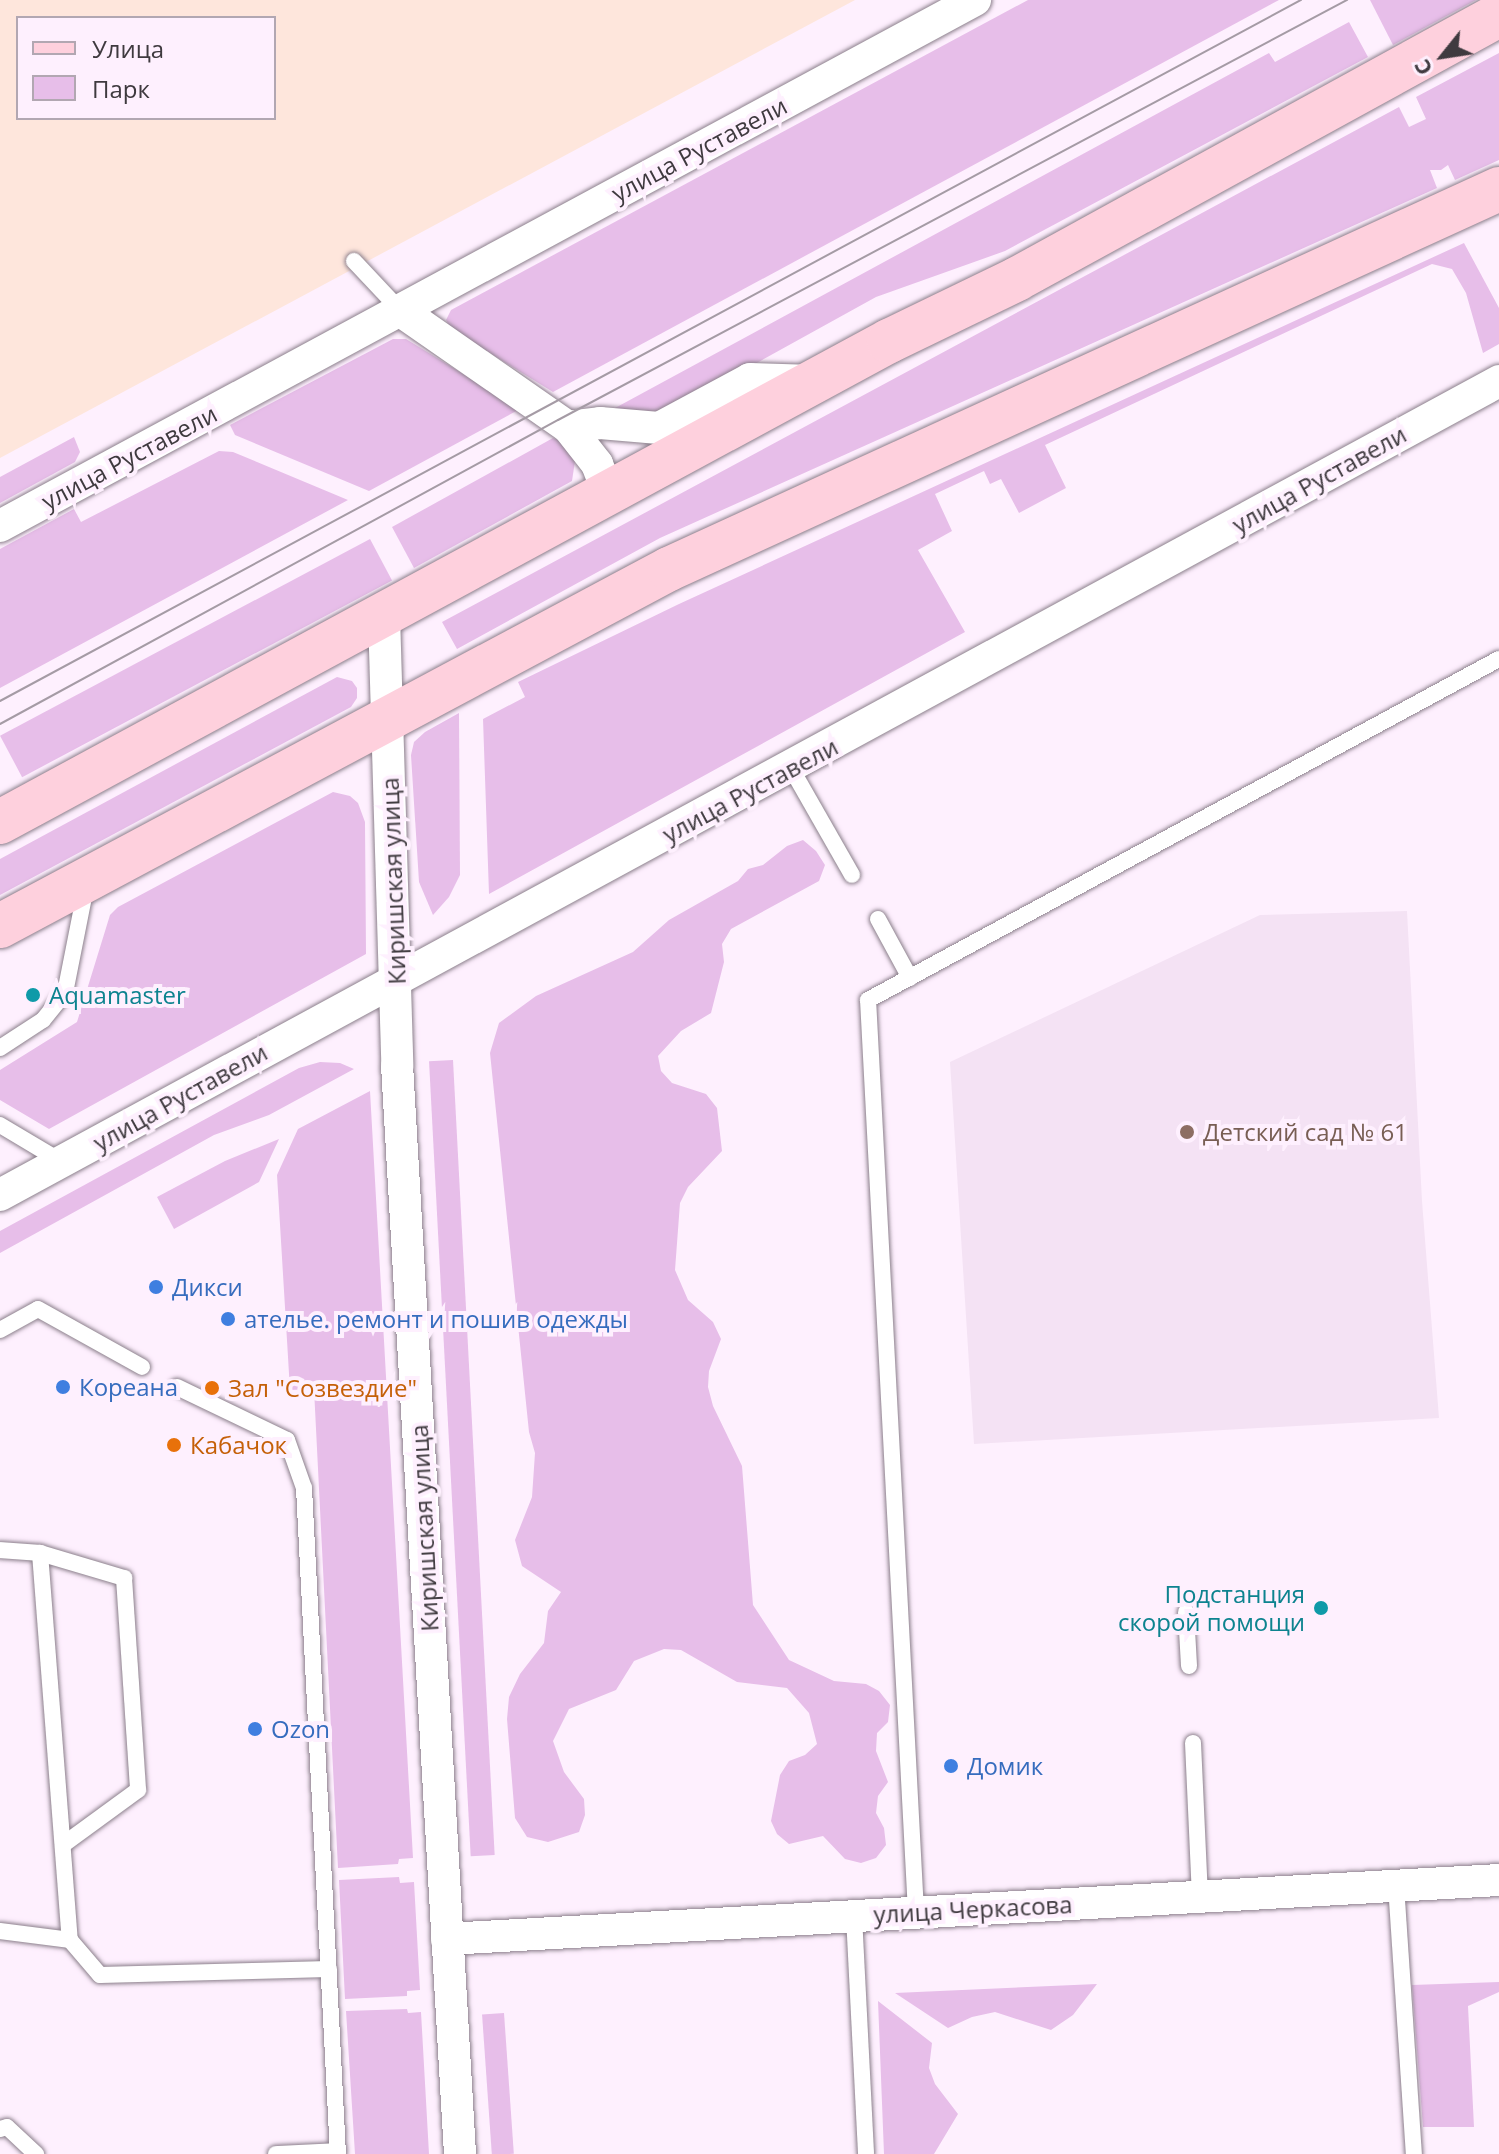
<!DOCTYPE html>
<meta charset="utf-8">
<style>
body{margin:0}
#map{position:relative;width:1499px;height:2154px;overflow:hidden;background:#fef0fe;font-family:"Open Sans",sans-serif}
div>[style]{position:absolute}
.commercial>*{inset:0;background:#fee6dc}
.built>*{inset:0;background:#f4e2f4}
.green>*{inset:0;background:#e7bee9;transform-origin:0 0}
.roads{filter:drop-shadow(0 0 2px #8b7f8b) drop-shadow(0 0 2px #8b7f8b)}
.lane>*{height:16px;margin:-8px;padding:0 8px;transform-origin:8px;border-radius:8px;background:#fff}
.street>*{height:32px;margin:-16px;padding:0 16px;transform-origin:16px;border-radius:16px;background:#fff}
.primary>*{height:44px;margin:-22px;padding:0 22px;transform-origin:22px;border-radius:22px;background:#fed0dd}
.tram>*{height:2px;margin:-1px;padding:0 1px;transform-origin:1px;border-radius:1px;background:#a59ba5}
.dots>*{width:22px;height:22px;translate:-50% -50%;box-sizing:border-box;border:4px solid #fef0fe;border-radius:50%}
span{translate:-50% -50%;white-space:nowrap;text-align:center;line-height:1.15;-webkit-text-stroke:8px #fef0fe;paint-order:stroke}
.street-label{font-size:24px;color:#3f3a3f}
.culture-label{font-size:24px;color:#0d838f}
.left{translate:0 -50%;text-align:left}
.right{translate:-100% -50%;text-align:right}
.education-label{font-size:24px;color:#785e54}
.shop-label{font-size:24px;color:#366cbe}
.food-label{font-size:24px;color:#c56008}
.legend{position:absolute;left:16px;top:16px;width:260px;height:104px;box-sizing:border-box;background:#fef0fe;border:2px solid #b2a7b2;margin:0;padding:10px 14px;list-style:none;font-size:24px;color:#3f3a3f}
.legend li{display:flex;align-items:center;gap:16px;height:40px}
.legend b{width:40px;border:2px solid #b2a7b2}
.north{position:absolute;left:1403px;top:16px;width:80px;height:80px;-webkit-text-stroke:6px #fef0fe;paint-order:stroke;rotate:240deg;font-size:22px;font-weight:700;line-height:32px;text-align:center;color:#3f3a3f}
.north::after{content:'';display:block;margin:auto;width:28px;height:36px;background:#3f3a3f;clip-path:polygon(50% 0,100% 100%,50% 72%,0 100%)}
</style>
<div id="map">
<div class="commercial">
<i style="clip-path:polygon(evenodd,0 0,855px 0,0 458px,0 0,18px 18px,274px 18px,274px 118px,18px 118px,18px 18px)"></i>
</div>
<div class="built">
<i style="clip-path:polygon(1407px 911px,1422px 1201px,1439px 1418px,974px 1444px,950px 1062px,1260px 915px)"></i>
</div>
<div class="green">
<i style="clip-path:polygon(1028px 0,1279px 0,553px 392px,451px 329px,446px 320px,451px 310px)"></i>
<i style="clip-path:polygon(1370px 0,1476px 0,1393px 45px)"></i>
<i style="clip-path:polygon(1349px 22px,1368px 57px,1005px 251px,876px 297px,670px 411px,604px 414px,1269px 53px,1275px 62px)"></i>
<i style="clip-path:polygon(1499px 53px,1499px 160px,1455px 180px,1448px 165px,1441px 170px,1430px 170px,1437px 188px,660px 538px,457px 649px,442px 622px,1399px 107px,1409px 127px,1426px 119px,1416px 97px)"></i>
<i style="clip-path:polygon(1464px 243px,1499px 308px,1499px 344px,1483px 353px,1466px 293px,1452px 269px,1432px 264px,1045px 445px,1066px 488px,1019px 513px,1001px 479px,990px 484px,984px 471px,935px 494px,952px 531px,918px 550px,965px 632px,489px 894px,483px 719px,525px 697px,518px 682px,679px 604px)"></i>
<i style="clip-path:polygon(393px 339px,406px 339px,520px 409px,369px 491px,235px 435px,230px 425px)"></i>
<i style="clip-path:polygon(74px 437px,80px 452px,75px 462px,0 503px,0 477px)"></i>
<i style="clip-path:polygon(553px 438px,563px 442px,575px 461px,572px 481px,414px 568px,392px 527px)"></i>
<i style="clip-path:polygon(219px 451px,233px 452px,348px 500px,0 688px,0 549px,74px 509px,81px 522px)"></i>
<i style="left:370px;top:539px;width:47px;height:419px;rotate:62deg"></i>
<i style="clip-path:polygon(337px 677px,352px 681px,357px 688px,357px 698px,351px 707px,0 895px,0 859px)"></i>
<i style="clip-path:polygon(459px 713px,460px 875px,449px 897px,433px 915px,419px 882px,411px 755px,414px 742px,425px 732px)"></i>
<i style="clip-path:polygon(333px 792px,350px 796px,358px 803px,365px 822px,366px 954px,49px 1129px,0 1100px,0 1070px,77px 1022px,110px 915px,118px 907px)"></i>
<i style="clip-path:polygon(803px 840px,816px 851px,825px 865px,819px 881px,731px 929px,722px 944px,724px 962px,711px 1013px,681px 1031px,658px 1056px,661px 1071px,672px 1083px,706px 1094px,717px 1108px,722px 1151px,688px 1187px,680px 1203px,675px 1270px,688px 1300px,713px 1322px,721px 1339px,709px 1371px,708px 1387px,713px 1406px,742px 1466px,753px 1605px,789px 1660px,834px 1681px,866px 1684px,879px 1691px,890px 1705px,888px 1722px,877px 1733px,876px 1751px,888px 1782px,878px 1796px,876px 1813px,884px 1828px,886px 1845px,876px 1858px,861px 1863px,845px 1859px,823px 1836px,789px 1844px,777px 1834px,771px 1821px,780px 1775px,789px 1761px,805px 1755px,817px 1744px,809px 1713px,787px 1688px,737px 1682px,681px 1650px,664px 1649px,634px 1661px,616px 1690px,569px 1709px,553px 1741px,564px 1772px,584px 1799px,585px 1815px,579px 1832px,548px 1842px,527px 1837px,515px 1818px,507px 1719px,509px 1697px,520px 1674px,544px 1643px,548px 1611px,561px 1592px,522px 1566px,515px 1540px,532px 1497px,535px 1453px,529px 1432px,490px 1053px,499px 1023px,536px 996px,633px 952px,669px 920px,738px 881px,748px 869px,763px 865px,787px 846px)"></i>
<i style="left:453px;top:1060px;width:796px;height:24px;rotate:87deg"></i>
<i style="clip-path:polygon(320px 1062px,340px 1063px,354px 1069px,269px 1115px,214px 1135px,0 1253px,0 1231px,299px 1068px)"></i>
<i style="clip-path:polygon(370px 1091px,413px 1858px,399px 1859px,398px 1864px,338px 1868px,314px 1389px,290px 1390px,277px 1175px,298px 1129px)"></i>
<i style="clip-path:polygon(279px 1139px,259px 1182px,174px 1229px,157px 1197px,225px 1161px)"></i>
<i style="clip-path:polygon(399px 1877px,400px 1883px,414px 1882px,420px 1990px,407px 1991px,407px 1996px,345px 1999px,339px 1880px)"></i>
<i style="clip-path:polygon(1499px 1982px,1499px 1992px,1468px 2006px,1474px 2127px,1423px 2127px,1412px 1985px)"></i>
<i style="clip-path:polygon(1097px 1984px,1073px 2015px,1051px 2030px,995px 2012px,972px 2017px,948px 2028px,895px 1993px)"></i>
<i style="clip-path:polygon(878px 2001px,932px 2043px,929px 2068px,935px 2084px,958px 2114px,934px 2154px,884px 2154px)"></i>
<i style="clip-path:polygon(407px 2009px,408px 2013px,421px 2012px,429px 2154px,355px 2154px,346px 2011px)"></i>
<i style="left:504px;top:2013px;width:141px;height:22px;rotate:86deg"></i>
</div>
<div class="roads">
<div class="lane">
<i style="left:354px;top:261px;width:69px;rotate:46.8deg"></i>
<i style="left:791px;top:768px;width:123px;rotate:60.3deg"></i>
<i style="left:878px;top:919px;width:67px;rotate:61.5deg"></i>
<i style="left:0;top:1048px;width:51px;rotate:-33.1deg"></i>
<i style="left:43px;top:1020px;width:35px;rotate:-51deg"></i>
<i style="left:65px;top:993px;width:108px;rotate:-78.8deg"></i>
<i style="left:0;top:1125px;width:72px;rotate:30.8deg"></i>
<i style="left:0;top:1330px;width:43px;rotate:-28.9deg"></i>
<i style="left:38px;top:1309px;width:119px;rotate:29.1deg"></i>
<i style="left:177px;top:1387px;width:122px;rotate:25.7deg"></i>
<i style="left:287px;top:1440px;width:51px;rotate:70.5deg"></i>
<i style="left:304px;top:1488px;width:667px;rotate:87.08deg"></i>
<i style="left:0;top:1550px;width:40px;rotate:4.3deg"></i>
<i style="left:40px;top:1553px;width:388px;rotate:85.6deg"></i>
<i style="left:70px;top:1940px;width:46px;rotate:49.4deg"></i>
<i style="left:100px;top:1975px;width:229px;rotate:-1.5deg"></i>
<i style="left:40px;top:1553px;width:88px;rotate:16.6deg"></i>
<i style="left:124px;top:1578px;width:212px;rotate:86.2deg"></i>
<i style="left:138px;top:1790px;width:92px;rotate:143.9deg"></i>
<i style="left:1186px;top:1612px;width:54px;rotate:86.8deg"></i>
<i style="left:1193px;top:1743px;width:154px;rotate:87.4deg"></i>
<i style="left:1396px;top:1885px;width:270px;rotate:86.2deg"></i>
<i style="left:916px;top:1912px;width:913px;rotate:-93.01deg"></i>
<i style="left:868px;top:1000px;width:717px;rotate:-28.39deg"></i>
<i style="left:854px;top:1916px;width:238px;rotate:87.1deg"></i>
<i style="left:0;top:1931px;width:71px;rotate:7.3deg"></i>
<i style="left:0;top:2129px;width:7px;rotate:-16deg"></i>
<i style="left:7px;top:2127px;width:40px;rotate:43deg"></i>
<i style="left:276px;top:2154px;width:61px;rotate:-2.8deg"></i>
</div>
<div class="street">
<i style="left:401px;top:311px;width:203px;rotate:34.8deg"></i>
<i style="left:568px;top:427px;width:47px;rotate:51.9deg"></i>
<i style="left:597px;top:464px;width:30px;rotate:69deg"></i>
<i style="left:568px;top:427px;width:32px;rotate:-7deg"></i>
<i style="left:600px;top:423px;width:59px;rotate:4.8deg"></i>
<i style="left:659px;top:428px;width:103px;rotate:-28.3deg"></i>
<i style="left:750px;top:379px;width:64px;rotate:1.8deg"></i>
<i style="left:0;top:526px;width:1108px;rotate:-28.35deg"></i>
<i style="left:384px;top:615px;width:450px;rotate:88.3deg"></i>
<i style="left:397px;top:1065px;width:1091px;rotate:86.69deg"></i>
<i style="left:0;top:1195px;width:1706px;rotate:-28.5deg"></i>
<i style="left:447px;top:1939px;width:1054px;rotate:-3.21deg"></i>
</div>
<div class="primary">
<i style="left:0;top:822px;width:1011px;rotate:-28.42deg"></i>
<i style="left:889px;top:341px;width:142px;rotate:-25.8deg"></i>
<i style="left:1017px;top:279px;width:550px;rotate:-28.71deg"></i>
<i style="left:0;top:926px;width:758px;rotate:-28.09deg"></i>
<i style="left:669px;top:569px;width:913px;rotate:-24.6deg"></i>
</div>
</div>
<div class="tram">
<i style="left:0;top:701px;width:1478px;rotate:-28.32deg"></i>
<i style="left:0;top:724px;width:635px;rotate:-28.58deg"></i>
<i style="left:558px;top:420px;width:894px;rotate:-28.03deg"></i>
</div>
<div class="dots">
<i style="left:33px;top:995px;background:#0f9aa8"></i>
<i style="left:1187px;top:1132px;background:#8d6e63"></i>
<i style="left:156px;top:1287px;background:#3f7fe0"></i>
<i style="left:228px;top:1319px;background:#3f7fe0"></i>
<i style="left:63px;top:1387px;background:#3f7fe0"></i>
<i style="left:212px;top:1388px;background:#e8710a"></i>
<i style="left:174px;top:1445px;background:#e8710a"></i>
<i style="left:1321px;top:1608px;background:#0f9aa8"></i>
<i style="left:255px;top:1729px;background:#3f7fe0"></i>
<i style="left:951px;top:1766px;background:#3f7fe0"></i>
</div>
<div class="street-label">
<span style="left:699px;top:149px;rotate:-28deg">улица Руставели</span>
<span style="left:129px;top:457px;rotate:-28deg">улица Руставели</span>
<span style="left:1319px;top:479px;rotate:-29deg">улица Руставели</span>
<span style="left:750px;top:790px;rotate:-28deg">улица Руставели</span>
<span style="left:393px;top:881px;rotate:-92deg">Киришская улица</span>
<span style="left:180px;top:1097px;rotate:-29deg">улица Руставели</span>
<span style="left:424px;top:1528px;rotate:-93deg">Киришская улица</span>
<span style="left:973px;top:1909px;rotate:-3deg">улица Черкасова</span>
</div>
<div class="culture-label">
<span class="left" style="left:49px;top:995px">Aquamaster</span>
<span class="right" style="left:1305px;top:1608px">Подстанция<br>скорой помощи</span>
</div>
<div class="education-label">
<span class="left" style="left:1203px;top:1132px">Детский сад № 61</span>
</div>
<div class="shop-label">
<span class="left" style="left:172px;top:1287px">Дикси</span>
<span class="left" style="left:244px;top:1319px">ателье. ремонт и пошив одежды</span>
<span class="left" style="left:79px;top:1387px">Кореана</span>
<span class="left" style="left:271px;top:1729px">Ozon</span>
<span class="left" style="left:967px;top:1766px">Домик</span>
</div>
<div class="food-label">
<span class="left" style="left:228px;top:1388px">Зал "Созвездие"</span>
<span class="left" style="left:190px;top:1445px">Кабачок</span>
</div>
<ul class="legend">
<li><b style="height:10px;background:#fed0dd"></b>Улица</li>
<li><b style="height:22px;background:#e7bee9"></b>Парк</li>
</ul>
<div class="north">С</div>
</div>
